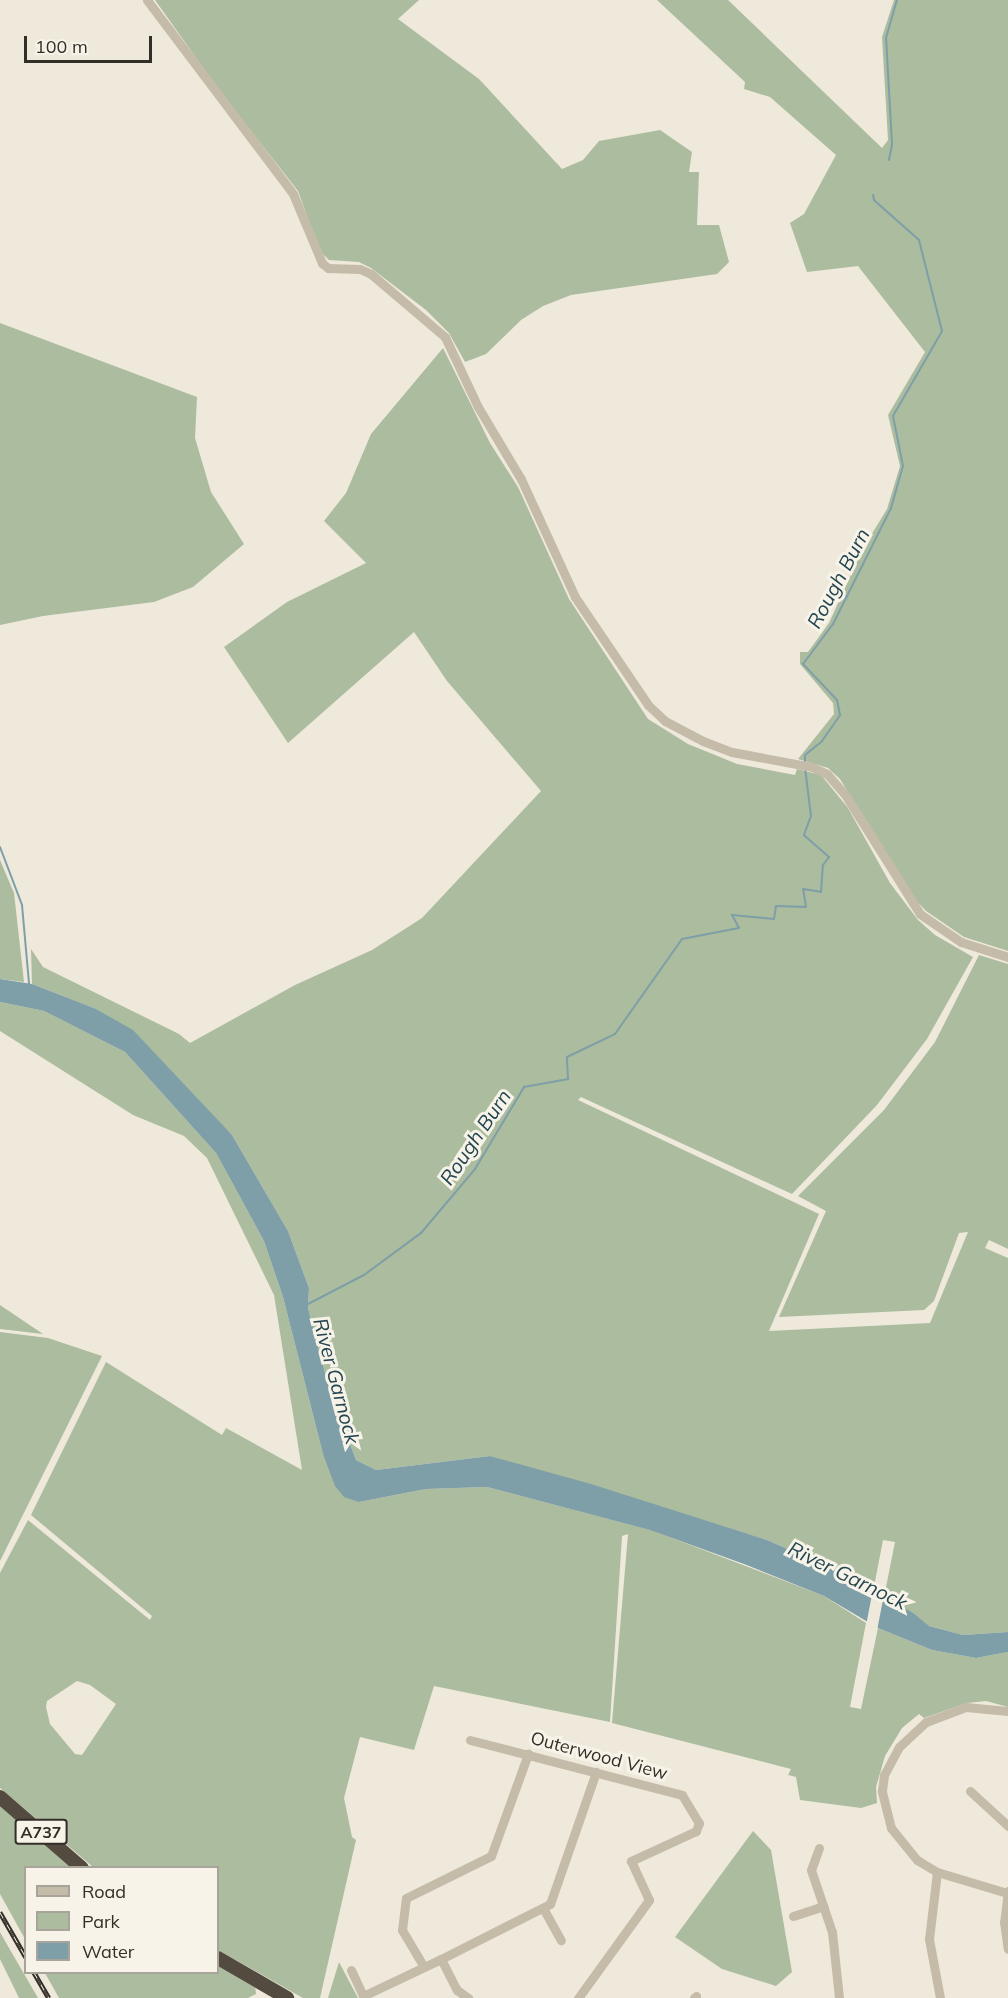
<!DOCTYPE html>
<style>
body{margin:0}
#map{position:relative;width:1008px;height:1998px;overflow:hidden;background:#efe9dc;font-family:Mulish,sans-serif}
div>[style]{position:absolute}
.green>*{inset:0;background:#acbc9e}
.water>*{inset:0;background:#7e9fa8}
.pier>*{inset:0;background:#efe9dc}
.stream>*{height:2px;margin:-1px;padding:0 1px;transform-origin:1px;border-radius:1px;background:#7e9fa8}
.minor>*{height:9px;margin:-4.5px;padding:0 4.5px;transform-origin:4.5px;border-radius:4.5px;background:#c5bba9}
.highway>*{height:14px;margin:-7px;padding:0 7px;transform-origin:7px;border-radius:7px;background:#534a40}
.rail>*{height:4.5px;margin-top:-2.25px;transform-origin:0;background:repeating-linear-gradient(90deg,#f7f3e8 0 7px,#342e28 0 14px);box-sizing:border-box;border-block:2px solid #342e28}
span{translate:-50% -50%;white-space:nowrap;text-align:center;line-height:1.15;-webkit-text-stroke:6px #f7f3e8;paint-order:stroke}
.shield-label span{padding:2px 4px;background:#f7f3e8;border:2px solid;border-radius:4px;-webkit-text-stroke-width:0}
.shield-label{font-size:16px;color:#342e28;font-weight:700}
.street-label{font-size:18px;color:#342e28}
.water-label{font-size:20px;color:#234550;font-style:italic}
.legend{position:absolute;left:24px;top:1866px;width:195px;height:108px;box-sizing:border-box;background:#f7f3e8;border:2px solid #a9a49b;margin:0;padding:8px 10px;list-style:none;font-size:18px;color:#342e28}
.legend li{display:flex;align-items:center;gap:12px;height:30px}
.legend b{width:30px;border:2px solid #a9a49b}
.scale{position:absolute;left:24px;top:36px;width:128px;height:27px;box-sizing:border-box;border:3px solid #342e28;border-top:0;padding-left:8px;font-size:18px;line-height:21px;white-space:nowrap;color:#342e28;-webkit-text-stroke:4px #f7f3e8;paint-order:stroke}
</style>
<div id="map">
<div class="green">
<i style="clip-path:polygon(155px 0,419px 0,398px 19px,479px 79px,562px 169px,583px 160px,599px 141px,660px 130px,692px 152px,689px 172px,699px 172px,697px 225px,719px 225px,729px 262px,717px 274px,571px 295px,543px 306px,521px 320px,486px 354px,465px 362px,449px 333px,426px 310px,371px 268px,359px 262px,329px 260px,320px 251px,298px 191px,219px 90px)"></i>
<i style="clip-path:polygon(657px 0,728px 0,882px 148px,888px 140px,882px 37px,894px 0,1008px 0,1008px 951px,964px 937px,926px 911px,908px 892px,840px 779px,828px 768px,798px 759px,834px 714px,833px 703px,800px 664px,800px 652px,808px 652px,829px 623px,862px 550px,887px 509px,900px 466px,888px 415px,925px 352px,858px 266px,807px 272px,790px 223px,804px 214px,836px 155px,770px 97px,744px 89px,745px 82px)"></i>
<i style="clip-path:polygon(0 323px,197px 397px,195px 438px,211px 492px,244px 544px,193px 587px,154px 602px,43px 616px,0 625px)"></i>
<i style="clip-path:polygon(443px 348px,490px 443px,518px 487px,569px 599px,648px 719px,688px 744px,737px 764px,795px 775px,797px 769px,821px 775px,848px 808px,890px 883px,918px 920px,935px 935px,973px 957px,927px 1039px,877px 1105px,792px 1194px,581px 1097px,578px 1100px,819px 1214px,769px 1331px,930px 1323px,968px 1232px,959px 1233px,934px 1301px,924px 1310px,779px 1317px,826px 1211px,798px 1196px,884px 1110px,935px 1042px,979px 955px,1008px 964px,1008px 1249px,989px 1240px,985px 1248px,1008px 1258px,1008px 1632px,963px 1635px,929px 1626px,884px 1597px,895px 1542px,883px 1540px,873px 1592px,843px 1573px,767px 1540px,490px 1456px,376px 1470px,356px 1460px,329px 1388px,308px 1308px,309px 1288px,288px 1231px,232px 1135px,94px 1008px,32px 984px,31px 949px,43px 967px,179px 1034px,190px 1043px,295px 985px,372px 950px,422px 918px,541px 791px,447px 681px,414px 632px,288px 743px,224px 647px,287px 602px,366px 563px,324px 521px,346px 493px,371px 434px)"></i>
<i style="clip-path:polygon(0 860px,14px 893px,24px 982px,0 979px)"></i>
<i style="clip-path:polygon(evenodd,0 1002px,44px 1011px,125px 1052px,216px 1153px,264px 1241px,283px 1297px,323px 1454px,359px 1502px,426px 1489px,487px 1487px,651px 1530px,824px 1596px,866px 1623px,850px 1707px,861px 1709px,878px 1628px,932px 1650px,976px 1658px,1008px 1652px,1008px 1707px,986px 1701px,967px 1703px,924px 1718px,919px 1714px,902px 1728px,885px 1756px,876px 1787px,877px 1803px,861px 1808px,800px 1800px,796px 1777px,788px 1775px,791px 1769px,612px 1723px,628px 1534px,622px 1536px,610px 1722px,434px 1686px,414px 1750px,360px 1737px,344px 1798px,352px 1837px,356px 1840px,320px 1998px,303px 1998px,218px 1950px,218px 1868px,93px 1867px,0 1788px,0 1573px,28px 1520px,150px 1620px,152px 1616px,31px 1515px,106px 1362px,222px 1435px,226px 1428px,302px 1470px,274px 1295px,207px 1158px,184px 1136px,133px 1115px,0 1031px,0 1002px,77px 1681px,90px 1685px,116px 1704px,82px 1755px,75px 1754px,50px 1724px,46px 1707px,47px 1701px,77px 1681px)"></i>
<i style="clip-path:polygon(0 1305px,43px 1334px,0 1329px)"></i>
<i style="clip-path:polygon(0 1332px,48px 1338px,102px 1356px,0 1561px)"></i>
<i style="clip-path:polygon(0 1805px,72px 1867px,26px 1868px,25px 1939px,0 1894px)"></i>
<i style="clip-path:polygon(753px 1831px,771px 1850px,792px 1972px,776px 1986px,722px 1969px,675px 1937px)"></i>
<i style="clip-path:polygon(0 1932px,5px 1941px,38px 1998px,19px 1998px,0 1959px)"></i>
<i style="clip-path:polygon(339px 1962px,358px 1998px,328px 1998px)"></i>
<i style="clip-path:polygon(218px 1965px,255px 1985px,256px 1994px,248px 1998px,59px 1998px,45px 1973px,218px 1972px)"></i>
</div>
<div class="water">
<i style="clip-path:polygon(0 979px,32px 984px,94px 1008px,133px 1030px,232px 1135px,288px 1231px,309px 1288px,308px 1308px,329px 1388px,356px 1460px,376px 1470px,490px 1456px,591px 1484px,767px 1540px,843px 1573px,913px 1613px,929px 1626px,963px 1635px,1008px 1632px,1008px 1652px,976px 1658px,932px 1650px,878px 1628px,824px 1596px,744px 1564px,650px 1530px,487px 1487px,426px 1489px,359px 1502px,344px 1497px,335px 1486px,323px 1454px,283px 1297px,264px 1241px,216px 1153px,125px 1052px,44px 1011px,0 1002px)"></i>
</div>
<div class="pier">
<i style="clip-path:polygon(873px 1589px,884px 1594px,877px 1631px,866px 1626px)"></i>
</div>
<div class="stream">
<i style="left:889px;top:160px;width:16px;rotate:-79deg"></i>
<i style="left:892px;top:144px;width:106px;rotate:-93.2deg"></i>
<i style="left:886px;top:38px;width:40px;rotate:-74deg"></i>
<i style="left:805px;top:762px;width:7px;rotate:-90deg"></i>
<i style="left:805px;top:755px;width:22px;rotate:-39deg"></i>
<i style="left:822px;top:741px;width:32px;rotate:-55deg"></i>
<i style="left:840px;top:715px;width:15px;rotate:-101deg"></i>
<i style="left:837px;top:700px;width:50px;rotate:-133.4deg"></i>
<i style="left:803px;top:664px;width:50px;rotate:-53.1deg"></i>
<i style="left:833px;top:624px;width:130px;rotate:-63.4deg"></i>
<i style="left:891px;top:508px;width:44px;rotate:-74.1deg"></i>
<i style="left:903px;top:466px;width:51px;rotate:-101.3deg"></i>
<i style="left:893px;top:416px;width:98px;rotate:-60deg"></i>
<i style="left:942px;top:331px;width:94px;rotate:-104.2deg"></i>
<i style="left:919px;top:240px;width:60px;rotate:-138.4deg"></i>
<i style="left:874px;top:200px;width:5px;rotate:-101deg"></i>
<i style="left:0;top:847px;width:62px;rotate:69.2deg"></i>
<i style="left:22px;top:905px;width:79px;rotate:84.9deg"></i>
<i style="left:308px;top:1304px;width:63px;rotate:-27.4deg"></i>
<i style="left:364px;top:1275px;width:71px;rotate:-36.4deg"></i>
<i style="left:421px;top:1233px;width:84px;rotate:-49.8deg"></i>
<i style="left:475px;top:1169px;width:96px;rotate:-59.1deg"></i>
<i style="left:524px;top:1087px;width:45px;rotate:-10.3deg"></i>
<i style="left:568px;top:1079px;width:22px;rotate:-93deg"></i>
<i style="left:567px;top:1057px;width:53px;rotate:-25.6deg"></i>
<i style="left:615px;top:1034px;width:116px;rotate:-54.8deg"></i>
<i style="left:682px;top:939px;width:58px;rotate:-10.9deg"></i>
<i style="left:739px;top:928px;width:15px;rotate:-118deg"></i>
<i style="left:732px;top:915px;width:42px;rotate:5.4deg"></i>
<i style="left:774px;top:919px;width:13px;rotate:-81deg"></i>
<i style="left:776px;top:906px;width:30px;rotate:2deg"></i>
<i style="left:806px;top:907px;width:18px;rotate:-99deg"></i>
<i style="left:803px;top:889px;width:18px;rotate:9deg"></i>
<i style="left:821px;top:892px;width:27px;rotate:-86deg"></i>
<i style="left:823px;top:865px;width:10px;rotate:-53deg"></i>
<i style="left:829px;top:857px;width:33px;rotate:-139deg"></i>
<i style="left:804px;top:835px;width:20px;rotate:-70deg"></i>
<i style="left:811px;top:816px;width:48px;rotate:-97.1deg"></i>
</div>
<div class="minor">
<i style="left:147px;top:0;width:243px;rotate:53deg"></i>
<i style="left:293px;top:194px;width:75px;rotate:67.2deg"></i>
<i style="left:322px;top:263px;width:8px;rotate:40deg"></i>
<i style="left:328px;top:268px;width:32px;rotate:2deg"></i>
<i style="left:360px;top:269px;width:12px;rotate:24deg"></i>
<i style="left:371px;top:274px;width:97px;rotate:40.4deg"></i>
<i style="left:445px;top:337px;width:77px;rotate:64.8deg"></i>
<i style="left:478px;top:407px;width:84px;rotate:59.2deg"></i>
<i style="left:521px;top:479px;width:130px;rotate:65.4deg"></i>
<i style="left:575px;top:597px;width:130px;rotate:55.9deg"></i>
<i style="left:648px;top:705px;width:23px;rotate:43deg"></i>
<i style="left:665px;top:721px;width:43px;rotate:27.8deg"></i>
<i style="left:703px;top:741px;width:31px;rotate:21deg"></i>
<i style="left:732px;top:752px;width:81px;rotate:10.6deg"></i>
<i style="left:812px;top:767px;width:17px;rotate:25deg"></i>
<i style="left:827px;top:774px;width:29px;rotate:49deg"></i>
<i style="left:846px;top:796px;width:139px;rotate:57.9deg"></i>
<i style="left:920px;top:914px;width:50px;rotate:34.3deg"></i>
<i style="left:961px;top:942px;width:49px;rotate:17.7deg"></i>
<i style="left:470px;top:1740px;width:219px;rotate:14.5deg"></i>
<i style="left:682px;top:1795px;width:33px;rotate:59deg"></i>
<i style="left:699px;top:1823px;width:9px;rotate:111deg"></i>
<i style="left:696px;top:1831px;width:72px;rotate:155.2deg"></i>
<i style="left:631px;top:1861px;width:43px;rotate:65.2deg"></i>
<i style="left:649px;top:1900px;width:121px;rotate:125.9deg"></i>
<i style="left:970px;top:1791px;width:52px;rotate:42.6deg"></i>
<i style="left:819px;top:1848px;width:23px;rotate:110deg"></i>
<i style="left:811px;top:1870px;width:65px;rotate:71.3deg"></i>
<i style="left:832px;top:1932px;width:66px;rotate:83.9deg"></i>
<i style="left:937px;top:1872px;width:67px;rotate:96.8deg"></i>
<i style="left:929px;top:1939px;width:60px;rotate:79.4deg"></i>
<i style="left:1008px;top:1891px;width:31px;rotate:97deg"></i>
<i style="left:1004px;top:1922px;width:27px;rotate:82deg"></i>
<i style="left:1007px;top:1893px;width:73px;rotate:-163.3deg"></i>
<i style="left:937px;top:1872px;width:23px;rotate:-149deg"></i>
<i style="left:917px;top:1860px;width:41px;rotate:-129.1deg"></i>
<i style="left:891px;top:1828px;width:38px;rotate:-104deg"></i>
<i style="left:882px;top:1791px;width:16px;rotate:-83deg"></i>
<i style="left:884px;top:1775px;width:32px;rotate:-62deg"></i>
<i style="left:899px;top:1747px;width:37px;rotate:-43deg"></i>
<i style="left:926px;top:1722px;width:43px;rotate:-20.6deg"></i>
<i style="left:966px;top:1707px;width:42px;rotate:5.4deg"></i>
<i style="left:543px;top:1908px;width:37px;rotate:61deg"></i>
<i style="left:793px;top:1916px;width:32px;rotate:-18deg"></i>
<i style="left:441px;top:1959px;width:122px;rotate:-26.8deg"></i>
<i style="left:550px;top:1904px;width:140px;rotate:-70.8deg"></i>
<i style="left:424px;top:1967px;width:43px;rotate:-120.7deg"></i>
<i style="left:402px;top:1930px;width:32px;rotate:-83deg"></i>
<i style="left:406px;top:1898px;width:95px;rotate:-26.3deg"></i>
<i style="left:491px;top:1856px;width:109px;rotate:-70.1deg"></i>
<i style="left:351px;top:1970px;width:31px;rotate:65deg"></i>
<i style="left:363px;top:1996px;width:86px;rotate:-25.4deg"></i>
<i style="left:441px;top:1959px;width:35px;rotate:63deg"></i>
<i style="left:457px;top:1990px;width:14px;rotate:36deg"></i>
<i style="left:694px;top:1998px;width:3px;rotate:-45deg"></i>
</div>
<div class="highway">
<i style="left:0;top:1797px;width:108px;rotate:40.9deg"></i>
<i style="left:218px;top:1958px;width:80px;rotate:30.1deg"></i>
</div>
<div class="rail">
<i style="left:0;top:1912px;width:52px;rotate:60deg"></i>
<i style="left:34px;top:1972px;width:30px;rotate:60deg"></i>
</div>
<div class="shield-label">
<span style="left:41px;top:1832px">A737</span>
</div>
<div class="street-label">
<span style="left:599px;top:1756px;rotate:15deg">Outerwood View</span>
</div>
<div class="water-label">
<span style="left:838px;top:578px;rotate:-62deg">Rough Burn</span>
<span style="left:475px;top:1137px;rotate:-56deg">Rough Burn</span>
<span style="left:337px;top:1381px;rotate:75deg">River Garnock</span>
<span style="left:848px;top:1575px;rotate:26deg">River Garnock</span>
</div>
<ul class="legend">
<li><b style="height:8px;background:#c5bba9"></b>Road</li>
<li><b style="height:16px;background:#acbc9e"></b>Park</li>
<li><b style="height:16px;background:#7e9fa8"></b>Water</li>
</ul>
<div class="scale">100 m</div>
</div>
